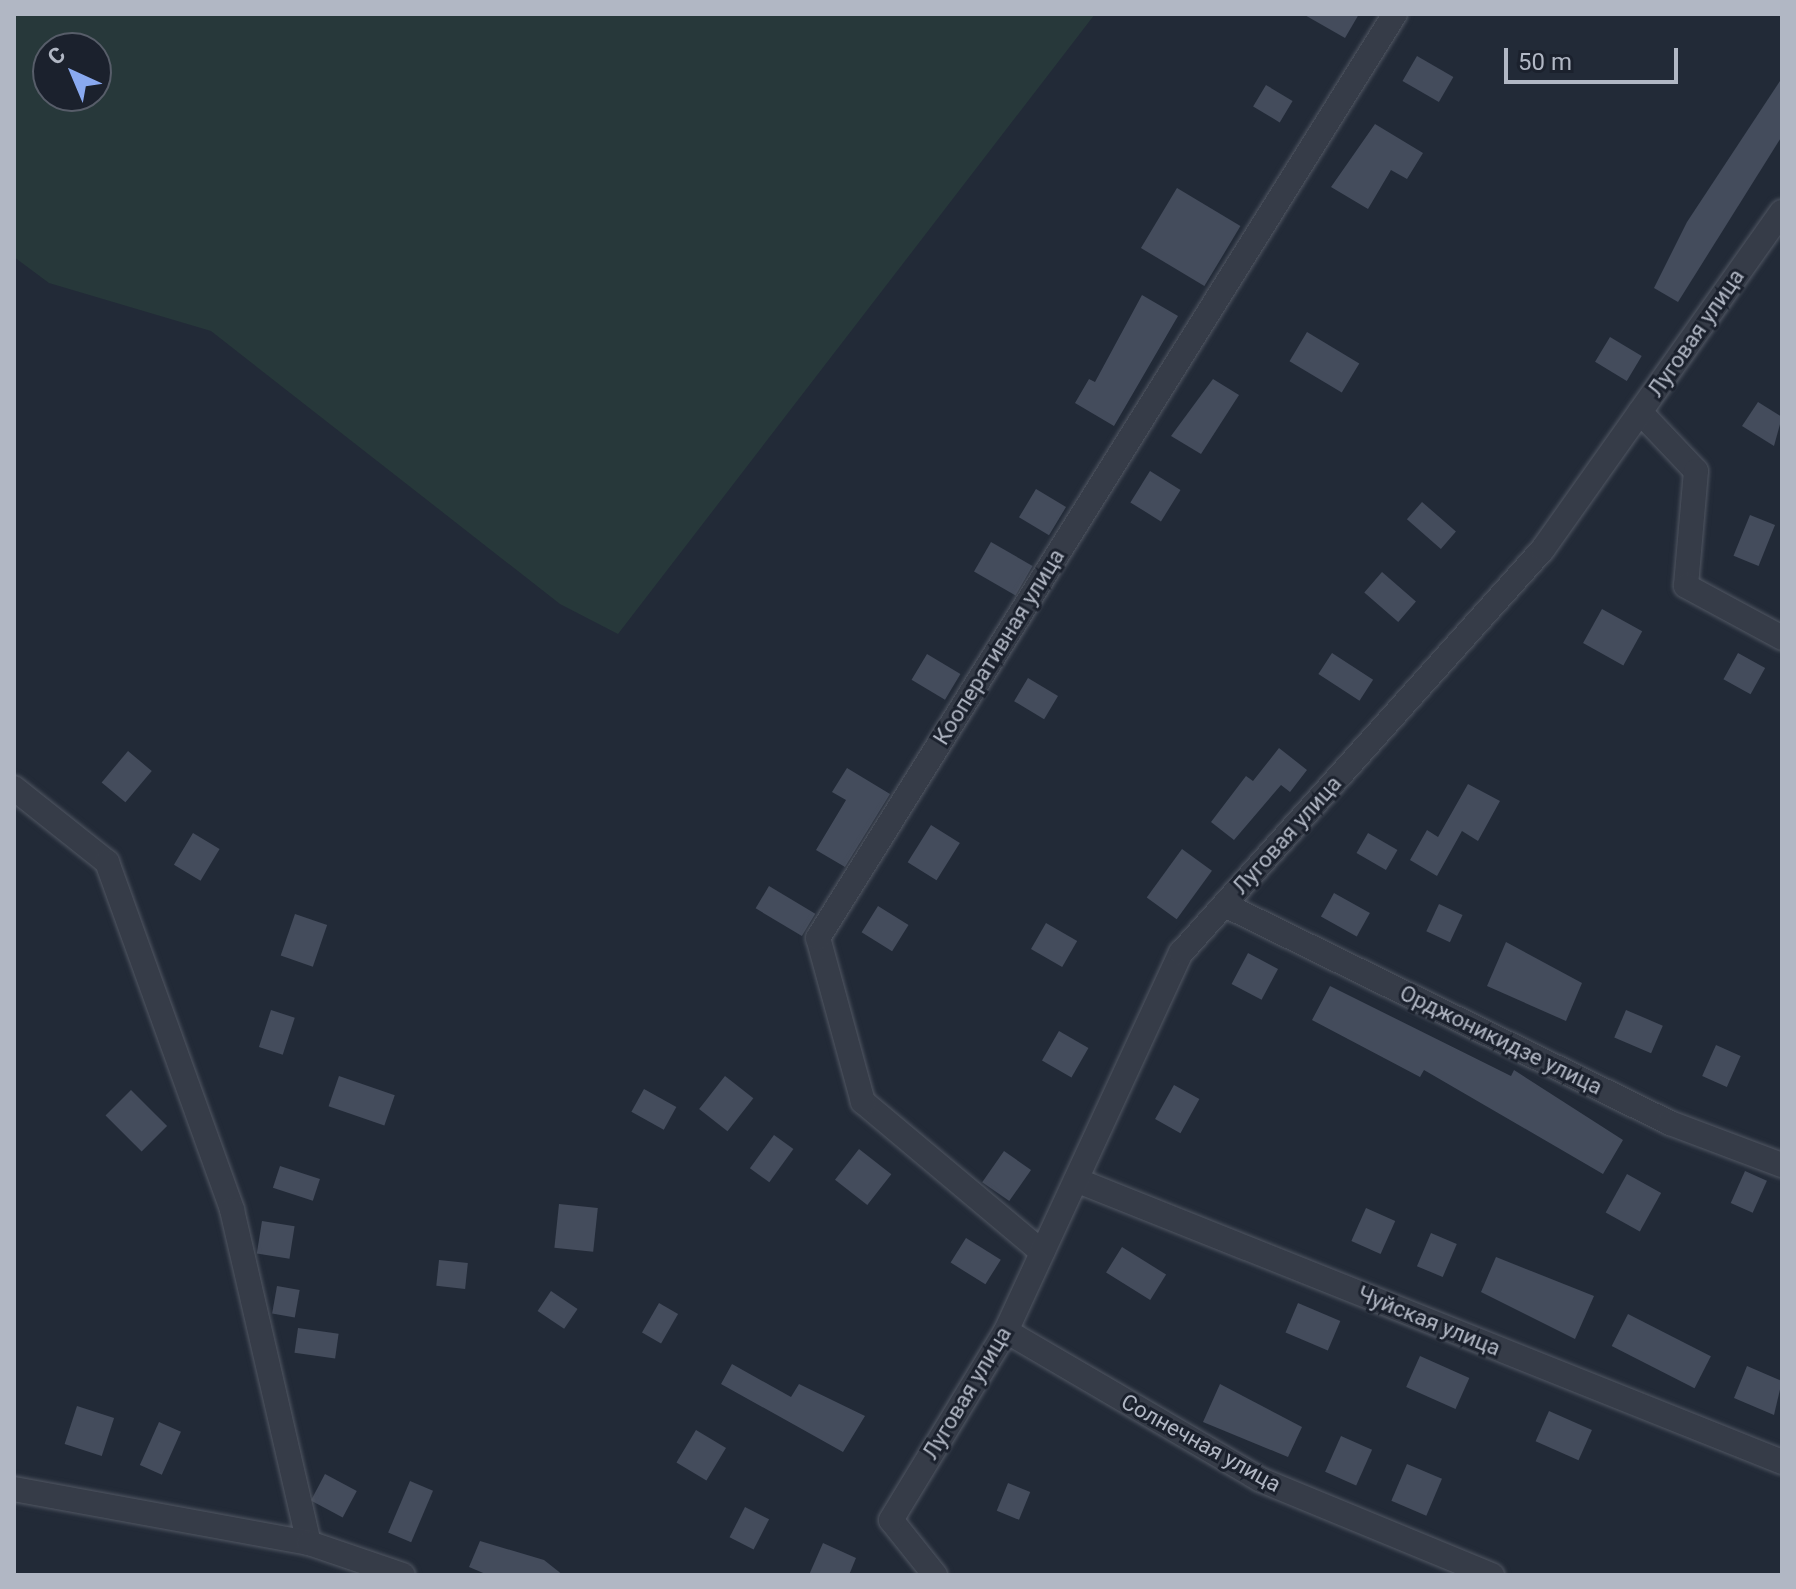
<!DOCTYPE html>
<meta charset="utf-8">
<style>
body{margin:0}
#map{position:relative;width:1796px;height:1589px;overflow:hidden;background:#222a37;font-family:Roboto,sans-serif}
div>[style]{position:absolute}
.green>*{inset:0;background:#27383a}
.building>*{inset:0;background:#444c5c;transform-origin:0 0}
.roads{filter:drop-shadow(0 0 2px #515763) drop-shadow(0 0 2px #515763)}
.minor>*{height:24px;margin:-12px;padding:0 12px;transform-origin:12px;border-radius:12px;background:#363c48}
span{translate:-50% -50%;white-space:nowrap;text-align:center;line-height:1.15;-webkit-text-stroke:6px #1b212d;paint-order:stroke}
.street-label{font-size:22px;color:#b1b7c4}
.frame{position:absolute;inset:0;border:16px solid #b1b7c4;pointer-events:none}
.north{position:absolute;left:32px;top:32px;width:80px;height:80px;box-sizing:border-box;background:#1b212d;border:2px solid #575d69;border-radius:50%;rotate:316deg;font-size:22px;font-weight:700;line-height:32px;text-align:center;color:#b1b7c4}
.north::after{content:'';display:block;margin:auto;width:28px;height:36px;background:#89a9f0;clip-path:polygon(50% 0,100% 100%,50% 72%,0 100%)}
.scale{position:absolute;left:1504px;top:48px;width:174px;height:36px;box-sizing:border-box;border:4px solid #b1b7c4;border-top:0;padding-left:10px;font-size:24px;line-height:28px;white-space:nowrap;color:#b1b7c4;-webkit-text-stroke:6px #1b212d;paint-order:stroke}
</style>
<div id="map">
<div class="green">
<i style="clip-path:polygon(evenodd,14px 14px,1095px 14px,618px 634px,560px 604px,211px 331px,49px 283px,14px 257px,14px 14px,48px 48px,96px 48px,96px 96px,48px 96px,48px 48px)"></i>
</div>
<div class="building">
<i style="clip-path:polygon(1303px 14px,1359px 14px,1345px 38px)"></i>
<i style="left:1417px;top:56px;width:42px;height:29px;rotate:30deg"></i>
<i style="clip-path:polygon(1782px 78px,1782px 136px,1678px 302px,1654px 288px,1687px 222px)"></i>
<i style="left:1266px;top:85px;width:31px;height:25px;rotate:31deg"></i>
<i style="clip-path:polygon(1375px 124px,1423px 153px,1407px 179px,1391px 170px,1368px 209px,1331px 187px)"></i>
<i style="left:1177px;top:188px;width:74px;height:70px;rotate:31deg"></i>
<i style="clip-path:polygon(1142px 295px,1178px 316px,1114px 426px,1075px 403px,1089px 379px,1095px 382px)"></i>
<i style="left:1307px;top:332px;width:61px;height:34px;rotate:31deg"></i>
<i style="left:1610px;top:337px;width:37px;height:29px;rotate:31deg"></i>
<i style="clip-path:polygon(1213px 379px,1239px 395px,1201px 454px,1171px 436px)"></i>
<i style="clip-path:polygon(1758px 402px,1782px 417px,1774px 446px,1742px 426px)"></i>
<i style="left:1150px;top:471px;width:36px;height:37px;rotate:32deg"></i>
<i style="left:1036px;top:489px;width:35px;height:33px;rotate:31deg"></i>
<i style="left:1422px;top:502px;width:45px;height:23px;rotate:41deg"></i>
<i style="left:1750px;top:515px;width:27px;height:44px;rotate:22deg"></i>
<i style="left:991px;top:542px;width:48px;height:34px;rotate:30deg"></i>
<i style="left:1382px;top:572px;width:45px;height:27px;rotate:41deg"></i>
<i style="left:1602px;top:609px;width:46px;height:39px;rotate:29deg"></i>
<i style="left:1332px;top:653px;width:49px;height:25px;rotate:33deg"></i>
<i style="left:1738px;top:653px;width:31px;height:30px;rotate:29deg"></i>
<i style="left:927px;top:654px;width:39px;height:30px;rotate:31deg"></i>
<i style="left:1028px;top:678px;width:35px;height:27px;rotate:31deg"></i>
<i style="clip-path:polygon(1279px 748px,1307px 770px,1290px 792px,1281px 785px,1234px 840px,1211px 822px,1246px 776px,1253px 781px)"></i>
<i style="left:128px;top:751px;width:31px;height:41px;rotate:40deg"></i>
<i style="clip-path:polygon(847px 768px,890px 794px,845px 867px,816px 850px,846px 800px,832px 792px)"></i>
<i style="clip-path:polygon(1468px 784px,1500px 801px,1478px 841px,1462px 831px,1437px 876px,1410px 860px,1427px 830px,1438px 837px)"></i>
<i style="left:931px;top:825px;width:34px;height:44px;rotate:32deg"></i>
<i style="left:193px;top:833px;width:31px;height:37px;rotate:31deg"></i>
<i style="left:1368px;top:833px;width:34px;height:23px;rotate:30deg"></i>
<i style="left:1182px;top:849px;width:37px;height:60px;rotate:36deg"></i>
<i style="left:769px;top:886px;width:54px;height:26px;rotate:31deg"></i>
<i style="left:1334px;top:893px;width:41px;height:27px;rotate:29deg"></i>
<i style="left:1439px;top:904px;width:26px;height:30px;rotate:25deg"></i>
<i style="left:878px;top:906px;width:36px;height:31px;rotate:32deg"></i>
<i style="left:295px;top:914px;width:34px;height:44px;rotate:19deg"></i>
<i style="left:1046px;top:923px;width:36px;height:30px;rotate:30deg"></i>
<i style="clip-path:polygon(1506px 942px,1582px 983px,1566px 1021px,1487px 986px)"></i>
<i style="left:1248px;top:953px;width:34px;height:35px;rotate:28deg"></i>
<i style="clip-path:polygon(1330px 986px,1511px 1076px,1514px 1070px,1623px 1140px,1603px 1174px,1424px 1070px,1420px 1077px,1312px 1020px)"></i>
<i style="left:271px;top:1010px;width:25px;height:39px;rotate:18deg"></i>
<i style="left:1626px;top:1010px;width:40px;height:30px;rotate:23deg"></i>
<i style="left:1059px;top:1031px;width:34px;height:34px;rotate:30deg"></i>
<i style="left:1716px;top:1045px;width:27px;height:34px;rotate:24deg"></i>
<i style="left:339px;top:1076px;width:59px;height:32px;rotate:19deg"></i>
<i style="left:725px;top:1076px;width:36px;height:42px;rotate:38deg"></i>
<i style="left:1174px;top:1085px;width:29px;height:39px;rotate:29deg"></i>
<i style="left:644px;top:1089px;width:37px;height:26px;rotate:29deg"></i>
<i style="left:131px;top:1090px;width:51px;height:36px;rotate:45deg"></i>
<i style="left:774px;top:1135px;width:24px;height:41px;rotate:36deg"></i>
<i style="left:859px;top:1149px;width:41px;height:39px;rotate:38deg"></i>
<i style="left:1004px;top:1151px;width:33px;height:38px;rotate:35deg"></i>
<i style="left:280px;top:1166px;width:42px;height:23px;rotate:18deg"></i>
<i style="left:1745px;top:1171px;width:24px;height:35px;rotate:24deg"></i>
<i style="left:1627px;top:1174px;width:39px;height:44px;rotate:29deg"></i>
<i style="left:559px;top:1204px;width:39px;height:44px;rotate:6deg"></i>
<i style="left:1366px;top:1208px;width:32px;height:36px;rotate:24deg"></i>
<i style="left:262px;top:1221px;width:33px;height:33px;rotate:9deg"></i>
<i style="left:1431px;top:1233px;width:28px;height:36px;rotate:23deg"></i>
<i style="left:966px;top:1238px;width:41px;height:29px;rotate:32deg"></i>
<i style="left:1122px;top:1247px;width:52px;height:30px;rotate:32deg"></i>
<i style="clip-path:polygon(1496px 1257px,1594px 1296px,1575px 1339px,1481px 1292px)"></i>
<i style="left:439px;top:1260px;width:29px;height:26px;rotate:6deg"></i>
<i style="left:277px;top:1286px;width:23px;height:28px;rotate:10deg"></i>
<i style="left:551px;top:1291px;width:32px;height:24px;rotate:34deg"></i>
<i style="left:659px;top:1303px;width:22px;height:34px;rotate:30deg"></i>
<i style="left:1298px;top:1303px;width:46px;height:32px;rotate:23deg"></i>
<i style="left:1628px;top:1314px;width:93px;height:36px;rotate:27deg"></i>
<i style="left:298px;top:1328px;width:41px;height:25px;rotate:8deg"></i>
<i style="left:1420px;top:1356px;width:54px;height:34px;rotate:24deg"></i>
<i style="clip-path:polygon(732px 1364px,791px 1397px,799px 1384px,865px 1416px,843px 1452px,721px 1384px)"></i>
<i style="clip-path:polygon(1747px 1366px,1782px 1381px,1774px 1415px,1734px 1398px)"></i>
<i style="clip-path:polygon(1220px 1384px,1302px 1427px,1288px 1457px,1203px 1422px)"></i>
<i style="left:77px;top:1406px;width:39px;height:40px;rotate:18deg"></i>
<i style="left:1549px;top:1411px;width:47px;height:33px;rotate:24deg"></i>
<i style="left:159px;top:1422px;width:24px;height:47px;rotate:24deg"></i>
<i style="left:696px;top:1430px;width:35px;height:38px;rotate:31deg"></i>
<i style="left:1341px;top:1436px;width:34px;height:39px;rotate:24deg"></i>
<i style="left:1407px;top:1464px;width:38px;height:40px;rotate:23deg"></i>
<i style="left:325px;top:1474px;width:36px;height:30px;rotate:28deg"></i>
<i style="left:410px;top:1481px;width:25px;height:56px;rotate:23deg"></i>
<i style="left:1008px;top:1483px;width:24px;height:30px;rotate:22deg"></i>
<i style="left:745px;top:1507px;width:27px;height:34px;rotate:27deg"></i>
<i style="clip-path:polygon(480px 1541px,544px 1560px,563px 1575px,488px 1575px,469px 1567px)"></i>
<i style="clip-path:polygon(823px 1543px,856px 1558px,849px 1575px,809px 1575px)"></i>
</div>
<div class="roads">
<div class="minor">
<i style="left:1640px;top:412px;width:81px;rotate:46.5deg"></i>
<i style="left:1696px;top:471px;width:115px;rotate:95deg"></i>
<i style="left:1686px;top:586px;width:109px;rotate:28.4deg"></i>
<i style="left:14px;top:788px;width:119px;rotate:38.5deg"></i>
<i style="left:107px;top:862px;width:370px;rotate:70.2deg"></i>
<i style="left:232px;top:1210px;width:342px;rotate:77deg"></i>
<i style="left:1225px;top:905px;width:496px;rotate:26.1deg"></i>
<i style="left:1670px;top:1123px;width:120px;rotate:20.6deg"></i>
<i style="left:1076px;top:1180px;width:760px;rotate:21.77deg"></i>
<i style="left:1042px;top:1252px;width:234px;rotate:-140deg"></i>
<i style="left:863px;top:1102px;width:170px;rotate:-105.3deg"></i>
<i style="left:818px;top:938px;width:1089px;rotate:-58.02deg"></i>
<i style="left:1006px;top:1331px;width:295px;rotate:30.3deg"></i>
<i style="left:1261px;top:1480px;width:250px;rotate:22.4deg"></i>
<i style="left:14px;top:1489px;width:300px;rotate:10.4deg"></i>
<i style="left:309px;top:1543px;width:99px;rotate:18.8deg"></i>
<i style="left:935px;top:1575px;width:70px;rotate:-128.7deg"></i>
<i style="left:891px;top:1520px;width:221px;rotate:-58.7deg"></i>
<i style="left:1006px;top:1331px;width:417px;rotate:-65.2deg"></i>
<i style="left:1181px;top:953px;width:542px;rotate:-48.14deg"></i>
<i style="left:1543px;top:549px;width:413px;rotate:-54.7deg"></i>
</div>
</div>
<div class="street-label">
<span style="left:1696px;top:333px;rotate:-55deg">Луговая улица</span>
<span style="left:999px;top:647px;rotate:-58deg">Кооперативная улица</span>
<span style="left:1287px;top:835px;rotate:-48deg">Луговая улица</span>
<span style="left:1501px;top:1040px;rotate:26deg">Орджоникидзе улица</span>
<span style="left:1429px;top:1321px;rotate:22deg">Чуйская улица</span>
<span style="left:967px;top:1393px;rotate:-59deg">Луговая улица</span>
<span style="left:1201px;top:1443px;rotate:29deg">Солнечная улица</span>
</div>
<div class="frame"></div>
<div class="north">С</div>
<div class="scale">50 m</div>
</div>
